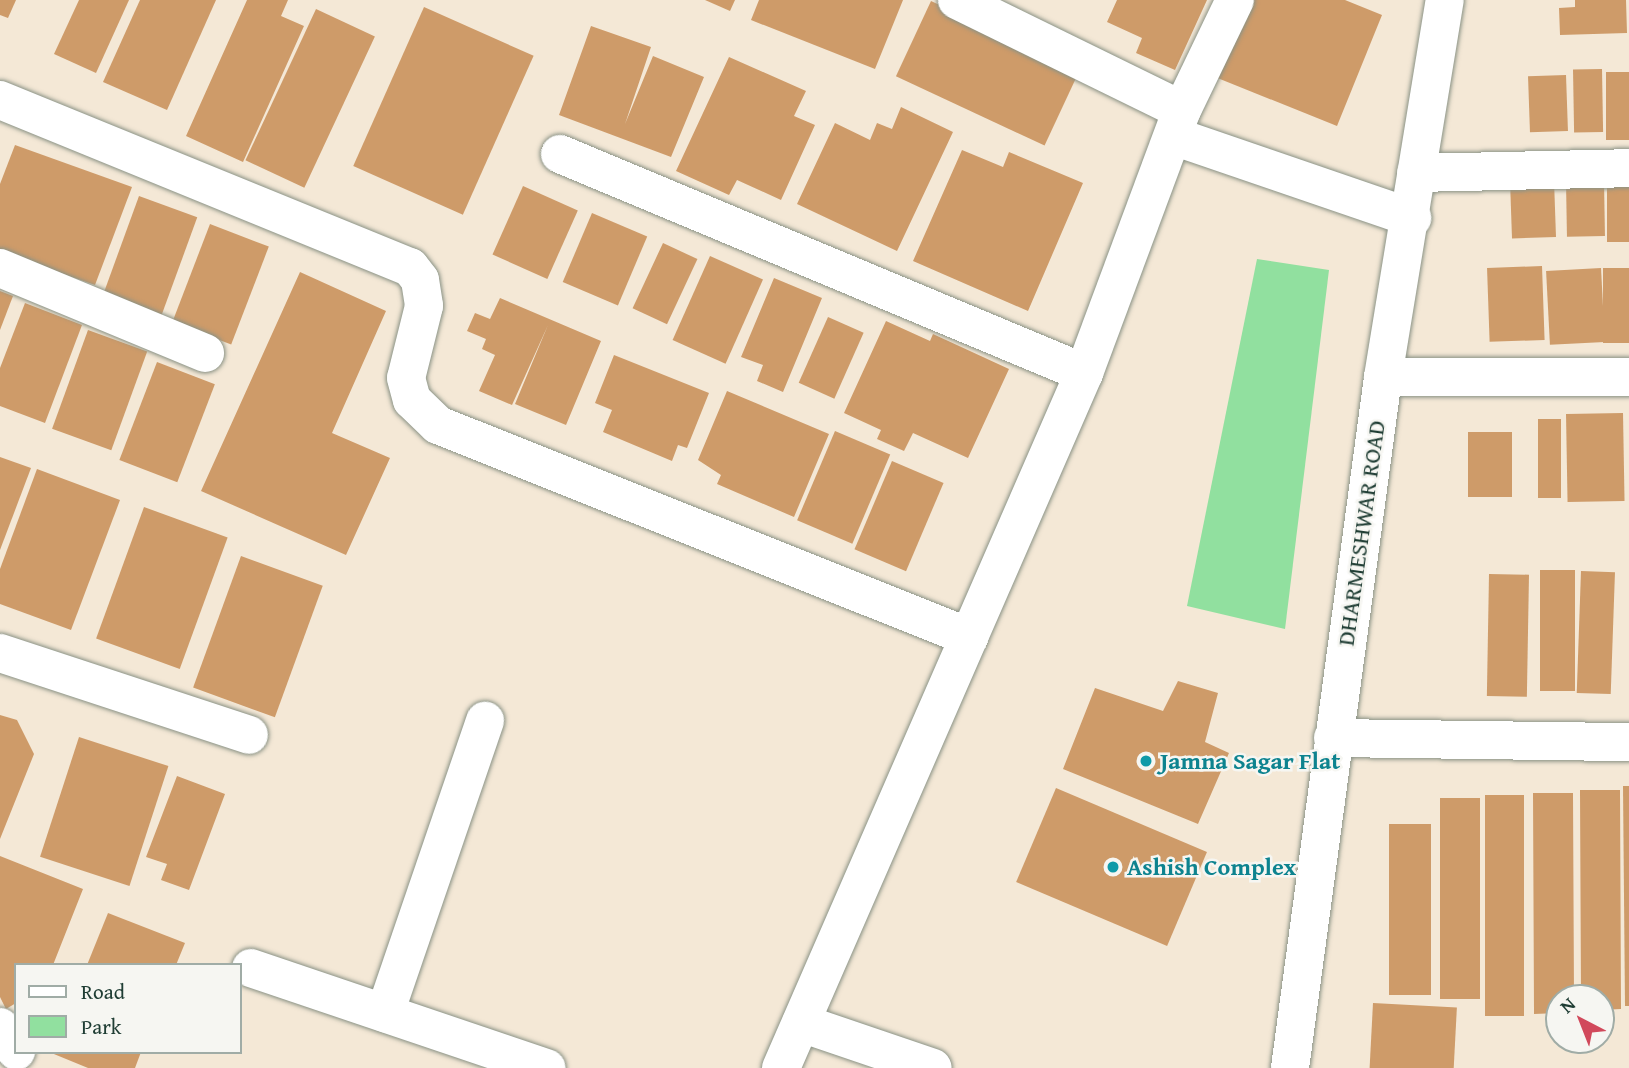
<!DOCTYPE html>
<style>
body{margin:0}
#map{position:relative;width:1629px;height:1068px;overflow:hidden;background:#f4e8d6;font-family:"Gentium Book Plus",serif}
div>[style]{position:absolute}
.green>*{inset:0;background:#91e09f}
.building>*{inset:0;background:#ce9b69;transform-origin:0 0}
.roads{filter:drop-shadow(0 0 2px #8a9285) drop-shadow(0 0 2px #8a9285)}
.minor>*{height:38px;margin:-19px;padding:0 19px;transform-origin:19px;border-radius:19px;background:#fff}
.dots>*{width:19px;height:19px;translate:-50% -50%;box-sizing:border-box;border:4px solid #f6f6f2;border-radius:50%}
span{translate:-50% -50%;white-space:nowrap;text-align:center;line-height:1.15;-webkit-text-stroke:5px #f6f6f2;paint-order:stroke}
.street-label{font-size:24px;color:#1f3d34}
.culture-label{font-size:24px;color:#0d838f;font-weight:700}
.left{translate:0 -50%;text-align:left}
.legend{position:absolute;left:14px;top:963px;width:228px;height:91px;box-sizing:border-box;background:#f6f6f2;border:2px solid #a0aca6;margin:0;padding:9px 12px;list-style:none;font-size:21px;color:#1f3d34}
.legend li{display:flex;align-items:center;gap:14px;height:35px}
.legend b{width:35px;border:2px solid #a0aca6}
.north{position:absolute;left:1545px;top:984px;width:70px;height:70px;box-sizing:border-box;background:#f6f6f2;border:2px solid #a0aca6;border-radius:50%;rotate:318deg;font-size:19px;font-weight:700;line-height:28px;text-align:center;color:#1f3d34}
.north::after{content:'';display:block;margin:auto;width:24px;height:32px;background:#d1495b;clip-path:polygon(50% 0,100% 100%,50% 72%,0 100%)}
</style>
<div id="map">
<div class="green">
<i style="clip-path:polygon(1257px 259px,1329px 270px,1285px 629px,1187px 606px)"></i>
</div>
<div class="building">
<i style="clip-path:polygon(0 0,16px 0,8px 18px,0 15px)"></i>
<i style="clip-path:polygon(79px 0,129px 0,96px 73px,54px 54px)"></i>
<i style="clip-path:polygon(140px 0,216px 0,167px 110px,103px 82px)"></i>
<i style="clip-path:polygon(247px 0,288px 0,281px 16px,304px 26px,243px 162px,186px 136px)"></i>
<i style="clip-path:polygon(705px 0,735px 0,730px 11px)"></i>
<i style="clip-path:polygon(759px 0,903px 0,875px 69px,751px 20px)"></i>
<i style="clip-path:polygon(1117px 0,1207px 0,1175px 70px,1136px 53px,1142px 38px,1107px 22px)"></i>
<i style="clip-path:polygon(1247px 0,1345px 0,1382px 15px,1337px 126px,1215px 77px)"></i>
<i style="clip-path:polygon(1575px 0,1626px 0,1627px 33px,1560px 35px,1559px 8px,1575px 7px)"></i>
<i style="left:931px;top:1px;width:164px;height:83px;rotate:25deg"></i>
<i style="left:424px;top:7px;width:120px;height:174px;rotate:24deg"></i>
<i style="left:316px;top:9px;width:65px;height:167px;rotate:25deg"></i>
<i style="clip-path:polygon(591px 26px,651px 47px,625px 124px,653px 56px,704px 77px,671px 157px,559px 115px)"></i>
<i style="clip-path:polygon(729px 57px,806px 91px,794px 116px,815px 125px,781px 200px,737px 180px,729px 195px,676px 171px)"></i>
<i style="left:1602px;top:69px;width:63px;height:29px;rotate:89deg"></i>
<i style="left:1606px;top:72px;width:23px;height:68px"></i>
<i style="left:1566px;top:75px;width:56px;height:38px;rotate:88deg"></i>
<i style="clip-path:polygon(901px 107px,953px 132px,897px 251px,797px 204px,835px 123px,870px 140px,877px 123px,892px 129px)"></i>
<i style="clip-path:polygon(15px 145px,132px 187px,95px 285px,0 252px,0 184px)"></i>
<i style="clip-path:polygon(962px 150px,1003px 167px,1009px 152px,1083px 183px,1028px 311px,913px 261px)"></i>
<i style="left:1629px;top:176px;width:66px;height:22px;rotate:90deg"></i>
<i style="left:1554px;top:180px;width:57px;height:44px;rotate:88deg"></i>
<i style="left:1604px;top:181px;width:55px;height:38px;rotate:89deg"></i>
<i style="left:523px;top:186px;width:60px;height:75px;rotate:24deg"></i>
<i style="left:139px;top:196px;width:62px;height:105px;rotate:20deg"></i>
<i style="left:592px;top:213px;width:60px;height:75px;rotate:23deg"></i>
<i style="left:210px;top:224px;width:63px;height:105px;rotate:21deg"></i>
<i style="left:663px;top:243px;width:38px;height:72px;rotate:25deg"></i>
<i style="left:710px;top:256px;width:58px;height:92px;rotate:24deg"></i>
<i style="left:1542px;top:266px;width:74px;height:55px;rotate:88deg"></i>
<i style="left:1601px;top:268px;width:74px;height:55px;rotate:87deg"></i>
<i style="left:1629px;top:268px;width:75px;height:26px;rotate:90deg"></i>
<i style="clip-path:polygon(300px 272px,386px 311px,332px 433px,390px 458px,346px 555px,201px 491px)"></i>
<i style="clip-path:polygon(774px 278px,822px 298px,783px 392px,757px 381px,763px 365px,741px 357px)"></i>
<i style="clip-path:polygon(0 291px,13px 296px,0 330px)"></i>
<i style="clip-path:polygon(500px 298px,601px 341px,566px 425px,515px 404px,548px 325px,512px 405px,479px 391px,495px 355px,482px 349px,486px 339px,467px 331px,475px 313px,490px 319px)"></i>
<i style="clip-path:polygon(25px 303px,82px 325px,45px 423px,0 406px,0 368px)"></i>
<i style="left:828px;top:317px;width:39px;height:72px;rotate:24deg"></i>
<i style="clip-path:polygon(886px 321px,930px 341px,933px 334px,1009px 369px,968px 458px,913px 433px,904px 451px,877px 439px,881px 430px,844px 413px)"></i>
<i style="left:88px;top:330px;width:63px;height:105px;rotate:20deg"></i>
<i style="clip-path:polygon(614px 355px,709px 393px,687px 448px,678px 445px,672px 461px,603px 432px,612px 410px,595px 403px)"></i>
<i style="left:157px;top:362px;width:62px;height:105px;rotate:21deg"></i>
<i style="clip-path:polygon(727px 391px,829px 434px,794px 517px,717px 484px,721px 475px,698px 460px)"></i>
<i style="left:1623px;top:413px;width:88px;height:57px;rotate:89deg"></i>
<i style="left:1561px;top:419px;width:79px;height:23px;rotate:90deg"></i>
<i style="left:835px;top:431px;width:60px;height:97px;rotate:23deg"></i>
<i style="left:1468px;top:432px;width:44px;height:65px"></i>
<i style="clip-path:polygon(0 457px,31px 468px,0 550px)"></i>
<i style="left:892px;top:461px;width:56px;height:96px;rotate:23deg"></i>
<i style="clip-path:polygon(37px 469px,120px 500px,71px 630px,0 604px,0 569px)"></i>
<i style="left:144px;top:507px;width:89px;height:140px;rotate:20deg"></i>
<i style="left:241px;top:556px;width:87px;height:140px;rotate:20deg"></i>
<i style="left:1575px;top:570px;width:121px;height:35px;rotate:90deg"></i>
<i style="left:1581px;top:571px;width:34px;height:122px;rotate:2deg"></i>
<i style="left:1489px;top:574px;width:40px;height:122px;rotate:1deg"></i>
<i style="clip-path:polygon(1178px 681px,1218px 693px,1205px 742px,1229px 753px,1198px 824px,1063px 769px,1095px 688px,1163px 711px)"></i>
<i style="clip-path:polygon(0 715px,17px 720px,34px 754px,0 839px)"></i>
<i style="left:79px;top:737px;width:94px;height:126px;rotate:18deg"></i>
<i style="clip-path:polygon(177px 776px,225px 794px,189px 890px,161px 880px,167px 864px,146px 857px)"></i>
<i style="clip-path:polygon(1623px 786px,1629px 786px,1629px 1006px,1625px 1006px)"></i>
<i style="left:1056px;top:788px;width:164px;height:102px;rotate:23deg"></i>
<i style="clip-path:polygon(1580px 790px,1620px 790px,1621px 1009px,1601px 1010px,1601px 998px,1581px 998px)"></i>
<i style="clip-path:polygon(1533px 793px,1573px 793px,1574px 998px,1559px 998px,1559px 1013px,1534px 1014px)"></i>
<i style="left:1485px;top:795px;width:39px;height:221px"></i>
<i style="left:1440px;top:798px;width:40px;height:201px"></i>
<i style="left:1389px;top:824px;width:42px;height:171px"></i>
<i style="clip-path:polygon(0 856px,83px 889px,53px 965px,16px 965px,16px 1003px,6px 1009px,0 997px)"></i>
<i style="clip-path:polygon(108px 913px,185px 943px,176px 965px,87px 965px)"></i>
<i style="left:1373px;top:1003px;width:84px;height:65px;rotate:3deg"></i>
<i style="clip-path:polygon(49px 1052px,141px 1052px,135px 1068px,88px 1068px)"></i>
</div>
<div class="roads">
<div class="minor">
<i style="left:957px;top:0;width:250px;rotate:26.1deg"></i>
<i style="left:0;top:100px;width:443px;rotate:22.2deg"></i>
<i style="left:410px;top:267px;width:16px;rotate:52deg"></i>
<i style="left:420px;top:280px;width:26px;rotate:81deg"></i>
<i style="left:424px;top:306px;width:74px;rotate:104deg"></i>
<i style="left:406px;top:378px;width:23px;rotate:75deg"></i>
<i style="left:412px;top:400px;width:36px;rotate:44deg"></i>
<i style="left:438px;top:425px;width:572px;rotate:21.76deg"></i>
<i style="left:1173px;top:136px;width:253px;rotate:18.9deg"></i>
<i style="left:560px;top:154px;width:568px;rotate:22.68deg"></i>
<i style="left:1416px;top:173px;width:213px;rotate:-1.3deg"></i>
<i style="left:0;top:268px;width:222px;rotate:22.5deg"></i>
<i style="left:1383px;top:377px;width:246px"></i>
<i style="left:0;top:653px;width:262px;rotate:18.2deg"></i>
<i style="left:1333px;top:738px;width:296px;rotate:0.8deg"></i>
<i style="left:251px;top:968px;width:312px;rotate:18.7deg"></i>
<i style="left:385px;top:1013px;width:309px;rotate:-71.1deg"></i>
<i style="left:801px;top:1023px;width:139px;rotate:18.8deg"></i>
<i style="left:0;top:1027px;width:29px;rotate:56deg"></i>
<i style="left:781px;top:1068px;width:758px;rotate:-66.44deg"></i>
<i style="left:1084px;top:373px;width:281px;rotate:-69.6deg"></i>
<i style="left:1182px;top:110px;width:122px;rotate:-64.3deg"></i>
<i style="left:1290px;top:1068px;width:697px;rotate:-82.33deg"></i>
<i style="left:1383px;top:377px;width:382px;rotate:-80.7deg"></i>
</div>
</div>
<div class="dots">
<i style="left:1146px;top:761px;background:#0f9aa8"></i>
<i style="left:1113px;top:867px;background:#0f9aa8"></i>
</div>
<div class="street-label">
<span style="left:1361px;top:533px;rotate:-82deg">DHARMESHWAR ROAD</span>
</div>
<div class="culture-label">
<span class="left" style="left:1160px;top:761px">Jamna Sagar Flat</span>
<span class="left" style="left:1127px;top:867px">Ashish Complex</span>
</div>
<ul class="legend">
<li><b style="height:9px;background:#fff"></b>Road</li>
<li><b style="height:19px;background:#91e09f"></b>Park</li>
</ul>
<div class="north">N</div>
</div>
